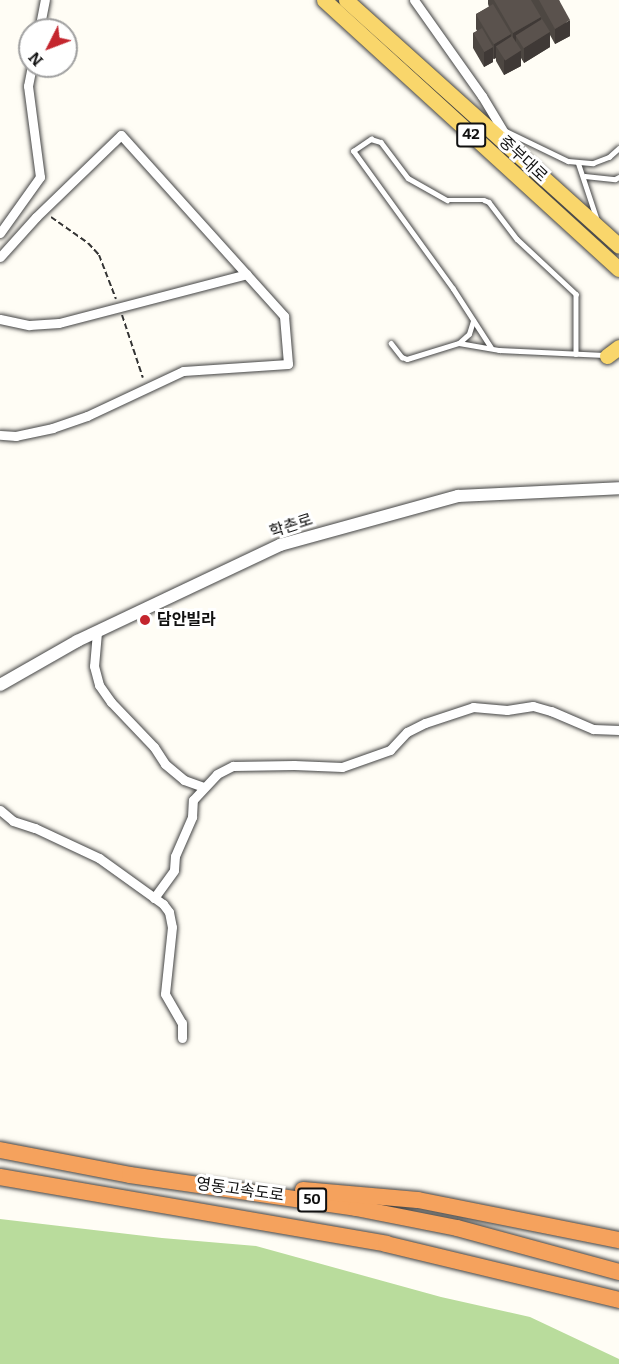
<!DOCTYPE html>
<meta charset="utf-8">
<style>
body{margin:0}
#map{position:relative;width:619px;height:1364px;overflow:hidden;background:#fffdf5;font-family:Bitter,"Noto Sans KR",serif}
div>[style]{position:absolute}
.forest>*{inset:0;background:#b9dc9c}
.path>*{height:2px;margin-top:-1px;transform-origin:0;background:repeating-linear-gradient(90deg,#333 0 6px,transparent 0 9px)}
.roads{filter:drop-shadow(0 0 2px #444) drop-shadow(0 0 2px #444)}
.service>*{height:4.5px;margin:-2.25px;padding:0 2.25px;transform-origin:2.25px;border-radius:2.25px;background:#fff}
.minor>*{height:9px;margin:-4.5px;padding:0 4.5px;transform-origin:4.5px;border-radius:4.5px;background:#fff}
.tertiary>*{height:12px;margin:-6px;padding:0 6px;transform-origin:6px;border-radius:6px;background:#fff}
.primary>*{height:15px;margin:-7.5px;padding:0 7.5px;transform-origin:7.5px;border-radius:7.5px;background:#f9d66b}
.motorway>*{height:16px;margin:-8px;padding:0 8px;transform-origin:8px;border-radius:8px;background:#f5a25d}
.wall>*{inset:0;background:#4d4742}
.shaded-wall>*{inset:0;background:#3f3936}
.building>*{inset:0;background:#5a524d;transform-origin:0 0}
.dots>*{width:16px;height:16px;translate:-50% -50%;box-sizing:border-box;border:3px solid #fff;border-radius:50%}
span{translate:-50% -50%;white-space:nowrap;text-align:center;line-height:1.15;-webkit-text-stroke:6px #fff;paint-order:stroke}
.shield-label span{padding:2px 4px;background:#fff;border:2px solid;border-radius:4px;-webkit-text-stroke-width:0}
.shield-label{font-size:15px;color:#111;font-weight:700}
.street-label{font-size:16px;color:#111}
.poi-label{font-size:16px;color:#111;font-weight:700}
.left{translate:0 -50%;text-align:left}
.north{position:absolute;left:18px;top:18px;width:60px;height:60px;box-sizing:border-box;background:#fff;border:2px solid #a0a0a0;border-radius:50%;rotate:228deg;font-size:16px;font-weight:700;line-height:24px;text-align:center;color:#111}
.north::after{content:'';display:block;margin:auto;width:21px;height:27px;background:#c4262e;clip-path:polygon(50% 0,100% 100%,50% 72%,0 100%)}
</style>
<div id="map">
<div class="forest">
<i style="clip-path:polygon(0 1219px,162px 1238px,256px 1246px,441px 1297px,530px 1317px,619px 1359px,619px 1364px,0 1364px)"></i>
</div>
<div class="path">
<i style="left:51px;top:217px;width:45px;rotate:35.1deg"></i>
<i style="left:88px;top:243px;width:16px;rotate:47deg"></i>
<i style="left:99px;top:255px;width:47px;rotate:68.9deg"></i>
<i style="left:122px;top:315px;width:66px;rotate:71.6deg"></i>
</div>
<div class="roads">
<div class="service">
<i style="left:506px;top:131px;width:69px;rotate:25.8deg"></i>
<i style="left:568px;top:161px;width:25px;rotate:5deg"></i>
<i style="left:593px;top:163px;width:17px;rotate:-21deg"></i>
<i style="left:609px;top:157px;width:13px;rotate:-42deg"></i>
<i style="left:578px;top:162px;width:60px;rotate:71.6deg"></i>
<i style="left:585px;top:176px;width:30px;rotate:6deg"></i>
<i style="left:615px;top:179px;width:4px;rotate:-27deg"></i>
<i style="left:391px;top:343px;width:18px;rotate:52deg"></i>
<i style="left:402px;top:357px;width:5px;rotate:22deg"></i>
<i style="left:407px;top:359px;width:54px;rotate:-17.1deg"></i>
<i style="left:459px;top:343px;width:41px;rotate:9.9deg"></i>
<i style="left:499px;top:350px;width:105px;rotate:2.7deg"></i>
<i style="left:459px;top:343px;width:13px;rotate:-42deg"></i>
<i style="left:469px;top:334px;width:14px;rotate:-73deg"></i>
<i style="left:491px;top:348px;width:70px;rotate:-122.8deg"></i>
<i style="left:453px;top:289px;width:170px;rotate:-125.9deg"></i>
<i style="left:353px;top:151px;width:22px;rotate:-34deg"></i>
<i style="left:371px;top:139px;width:10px;rotate:17deg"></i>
<i style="left:381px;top:142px;width:45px;rotate:53.1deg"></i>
<i style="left:408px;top:178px;width:45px;rotate:29.4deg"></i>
<i style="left:447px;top:200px;width:37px"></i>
<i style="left:484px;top:200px;width:5px;rotate:22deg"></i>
<i style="left:489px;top:202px;width:46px;rotate:52.9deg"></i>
<i style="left:517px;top:239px;width:81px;rotate:43deg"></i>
<i style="left:576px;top:294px;width:60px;rotate:90deg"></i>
</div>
<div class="minor">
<i style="left:414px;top:0;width:118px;rotate:54.7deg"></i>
<i style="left:482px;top:96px;width:56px;rotate:58.9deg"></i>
<i style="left:39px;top:30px;width:31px;rotate:-79deg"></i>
<i style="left:0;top:233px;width:69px;rotate:-54.5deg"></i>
<i style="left:40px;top:177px;width:92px;rotate:-97.5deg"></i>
<i style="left:28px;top:86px;width:20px;rotate:-79deg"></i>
<i style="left:0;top:257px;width:54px;rotate:-48deg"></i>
<i style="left:36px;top:217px;width:118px;rotate:-44deg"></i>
<i style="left:121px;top:135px;width:244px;rotate:48deg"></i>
<i style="left:284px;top:316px;width:48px;rotate:85.2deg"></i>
<i style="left:288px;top:364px;width:105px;rotate:176.2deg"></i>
<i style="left:183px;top:371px;width:106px;rotate:154.9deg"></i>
<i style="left:87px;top:416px;width:36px;rotate:161deg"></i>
<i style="left:53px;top:428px;width:38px;rotate:168deg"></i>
<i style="left:16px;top:436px;width:16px;rotate:-176deg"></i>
<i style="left:0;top:319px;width:30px;rotate:12deg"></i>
<i style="left:29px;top:325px;width:30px;rotate:-4deg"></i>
<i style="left:59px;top:323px;width:194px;rotate:-14.6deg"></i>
<i style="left:97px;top:632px;width:34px;rotate:95deg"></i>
<i style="left:94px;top:666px;width:20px;rotate:75deg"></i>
<i style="left:99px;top:685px;width:21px;rotate:55deg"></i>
<i style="left:111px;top:702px;width:62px;rotate:46.3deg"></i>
<i style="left:154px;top:747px;width:20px;rotate:57deg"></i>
<i style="left:165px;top:764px;width:25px;rotate:40deg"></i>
<i style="left:184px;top:780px;width:20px;rotate:20deg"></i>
<i style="left:0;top:810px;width:17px;rotate:40deg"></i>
<i style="left:13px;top:821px;width:23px;rotate:18deg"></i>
<i style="left:35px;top:828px;width:71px;rotate:25.1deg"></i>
<i style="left:99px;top:858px;width:79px;rotate:35.7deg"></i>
<i style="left:163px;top:904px;width:10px;rotate:53deg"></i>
<i style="left:169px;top:912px;width:15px;rotate:79deg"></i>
<i style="left:172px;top:927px;width:67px;rotate:96deg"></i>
<i style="left:165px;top:994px;width:34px;rotate:60deg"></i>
<i style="left:182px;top:1023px;width:15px;rotate:90deg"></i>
<i style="left:154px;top:898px;width:34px;rotate:-54deg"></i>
<i style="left:174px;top:870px;width:14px;rotate:-86deg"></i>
<i style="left:175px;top:856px;width:43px;rotate:-66.4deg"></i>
<i style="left:192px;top:817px;width:17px;rotate:-87deg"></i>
<i style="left:193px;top:800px;width:35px;rotate:-47deg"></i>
<i style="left:217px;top:774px;width:18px;rotate:-27deg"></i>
<i style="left:233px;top:766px;width:61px;rotate:-0.9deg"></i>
<i style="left:294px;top:765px;width:48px;rotate:2.4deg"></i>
<i style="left:342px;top:767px;width:51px;rotate:-19.5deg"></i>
<i style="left:390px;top:750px;width:25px;rotate:-47deg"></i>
<i style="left:407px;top:732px;width:20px;rotate:-27deg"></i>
<i style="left:425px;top:723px;width:51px;rotate:-18.4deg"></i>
<i style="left:473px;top:707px;width:34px;rotate:5deg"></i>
<i style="left:507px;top:710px;width:26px;rotate:-9deg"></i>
<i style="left:533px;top:706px;width:19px;rotate:16deg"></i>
<i style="left:551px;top:711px;width:46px;rotate:23.2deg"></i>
<i style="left:593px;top:729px;width:26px;rotate:2deg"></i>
</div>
<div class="tertiary">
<i style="left:0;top:685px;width:89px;rotate:-29.7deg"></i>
<i style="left:77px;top:641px;width:225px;rotate:-25.3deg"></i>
<i style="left:280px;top:545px;width:185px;rotate:-15.4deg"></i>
<i style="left:458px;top:496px;width:161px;rotate:-2.8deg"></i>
</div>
<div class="primary">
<i style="left:324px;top:0;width:399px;rotate:42.4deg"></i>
<i style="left:346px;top:0;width:367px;rotate:42deg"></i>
<i style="left:607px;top:356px;width:15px;rotate:-37deg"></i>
</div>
<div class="motorway">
<i style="left:0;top:1150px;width:132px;rotate:10.9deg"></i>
<i style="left:130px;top:1175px;width:228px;rotate:8.3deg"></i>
<i style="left:356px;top:1208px;width:103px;rotate:11.2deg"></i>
<i style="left:457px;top:1228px;width:168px;rotate:15.2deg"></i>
<i style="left:0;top:1177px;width:392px;rotate:9.8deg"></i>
<i style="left:386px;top:1244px;width:240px;rotate:13.5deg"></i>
<i style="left:303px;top:1190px;width:115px;rotate:5deg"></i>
<i style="left:418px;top:1200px;width:205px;rotate:11.3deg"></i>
</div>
</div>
<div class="wall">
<i style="clip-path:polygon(488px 0,559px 0,570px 36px,555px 44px,550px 35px,550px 47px,524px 63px,521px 58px,521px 66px,504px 75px,496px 61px,496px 58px,493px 59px,493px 62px,484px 67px,473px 48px,473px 33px,477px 31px,476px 29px,476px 14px,489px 7px,488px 4px)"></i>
</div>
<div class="shaded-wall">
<i style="clip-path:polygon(541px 17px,541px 33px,516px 35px,516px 47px,513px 48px,513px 33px)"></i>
<i style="clip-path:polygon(570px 20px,570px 36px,555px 44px,555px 29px)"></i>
<i style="clip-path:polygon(550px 32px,550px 47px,524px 63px,524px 48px)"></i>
<i style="clip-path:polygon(511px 34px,511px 49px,496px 46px,496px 58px,494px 59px,494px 44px)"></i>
<i style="clip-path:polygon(493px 47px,493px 62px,484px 67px,484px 52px)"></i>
<i style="clip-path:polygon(521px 50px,521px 66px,504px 75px,504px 60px)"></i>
</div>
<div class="building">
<i style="clip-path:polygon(494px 0,531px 0,541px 17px,513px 33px)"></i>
<i style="clip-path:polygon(539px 0,559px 0,570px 20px,555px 29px)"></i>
<i style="left:493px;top:4px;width:35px;height:20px;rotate:59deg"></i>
<i style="left:542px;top:19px;width:15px;height:31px;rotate:58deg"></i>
<i style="left:482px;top:28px;width:22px;height:10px;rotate:60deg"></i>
<i style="left:512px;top:36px;width:17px;height:19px;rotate:57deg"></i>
</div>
<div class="dots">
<i style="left:145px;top:620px;background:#c4262e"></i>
</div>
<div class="shield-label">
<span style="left:471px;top:135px">42</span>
<span style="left:312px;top:1200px">50</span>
</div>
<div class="street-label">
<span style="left:523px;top:159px;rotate:43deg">중부대로</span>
<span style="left:291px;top:526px;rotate:-18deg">학촌로</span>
<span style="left:240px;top:1190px;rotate:8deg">영동고속도로</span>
</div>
<div class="poi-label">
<span class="left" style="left:157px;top:620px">담안빌라</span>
</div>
<div class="north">N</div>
</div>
